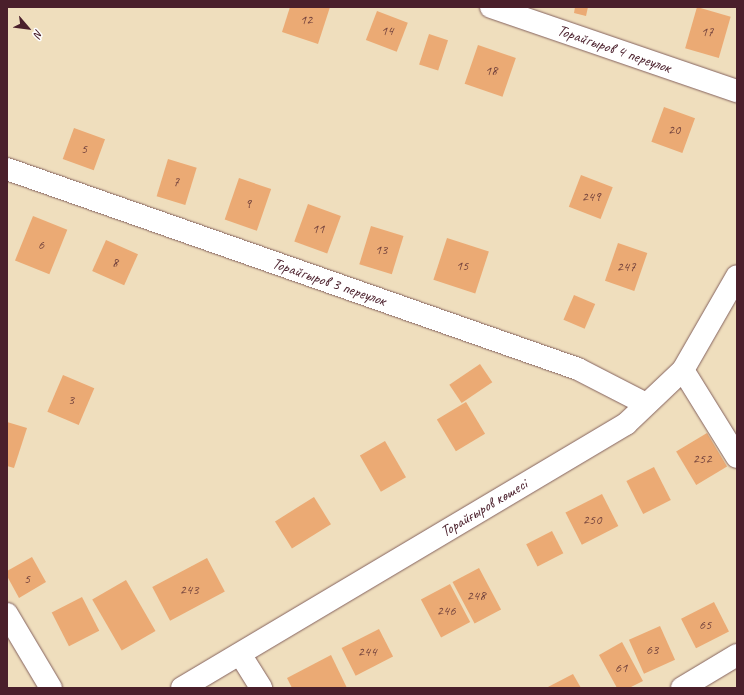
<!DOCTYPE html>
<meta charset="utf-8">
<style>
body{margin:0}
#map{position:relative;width:744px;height:695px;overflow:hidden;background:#efdebd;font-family:Caveat,sans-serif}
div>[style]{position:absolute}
.building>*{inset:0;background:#ebaa74;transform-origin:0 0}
.roads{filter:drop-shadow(0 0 1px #84625e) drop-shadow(0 0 1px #84625e)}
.minor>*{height:22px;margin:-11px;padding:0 11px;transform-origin:11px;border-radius:11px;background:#fff}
span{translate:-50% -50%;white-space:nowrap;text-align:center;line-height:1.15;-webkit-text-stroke:3.5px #fff;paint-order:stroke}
.number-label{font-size:14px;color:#72423d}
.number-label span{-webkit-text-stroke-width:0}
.street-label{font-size:16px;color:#4a1f2b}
.frame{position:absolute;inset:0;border:8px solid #4a1f2b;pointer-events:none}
.north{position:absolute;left:8px;top:8px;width:40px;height:40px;-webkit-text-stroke:3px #fff;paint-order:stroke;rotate:118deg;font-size:11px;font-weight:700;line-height:16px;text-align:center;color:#4a1f2b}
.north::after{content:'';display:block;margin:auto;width:14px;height:18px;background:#4a1f2b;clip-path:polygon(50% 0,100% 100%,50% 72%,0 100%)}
</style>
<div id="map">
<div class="building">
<i style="clip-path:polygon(290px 7px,330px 7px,318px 44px,282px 32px)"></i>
<i style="clip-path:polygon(575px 7px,588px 7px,586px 16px,574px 13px)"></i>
<i style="left:697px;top:7px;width:35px;height:43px;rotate:16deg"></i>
<i style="left:377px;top:11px;width:33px;height:31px;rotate:21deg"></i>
<i style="left:429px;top:34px;width:20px;height:32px;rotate:18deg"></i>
<i style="left:478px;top:45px;width:40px;height:41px;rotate:19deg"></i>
<i style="left:664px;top:107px;width:33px;height:37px;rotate:20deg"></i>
<i style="left:74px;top:128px;width:33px;height:33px;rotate:20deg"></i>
<i style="left:168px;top:159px;width:30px;height:39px;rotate:17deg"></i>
<i style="left:581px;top:175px;width:34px;height:34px;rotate:21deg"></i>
<i style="left:239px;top:178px;width:34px;height:44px;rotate:19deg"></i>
<i style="left:308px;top:204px;width:35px;height:40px;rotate:20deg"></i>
<i style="left:33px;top:216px;width:37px;height:48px;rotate:22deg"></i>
<i style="left:371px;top:226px;width:34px;height:40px;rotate:17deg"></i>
<i style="left:447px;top:238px;width:44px;height:44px;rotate:18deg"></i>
<i style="left:106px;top:240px;width:35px;height:34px;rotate:24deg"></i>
<i style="left:618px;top:243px;width:31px;height:40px;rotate:19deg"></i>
<i style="left:574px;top:295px;width:23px;height:27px;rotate:23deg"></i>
<i style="left:480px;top:364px;width:22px;height:37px;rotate:56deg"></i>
<i style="left:63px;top:375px;width:34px;height:40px;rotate:23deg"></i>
<i style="left:466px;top:402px;width:37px;height:34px;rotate:59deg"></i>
<i style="clip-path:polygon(7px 422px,27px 428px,14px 468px,7px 466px)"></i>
<i style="left:707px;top:433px;width:39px;height:36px;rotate:59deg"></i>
<i style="left:385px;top:441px;width:42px;height:29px;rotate:60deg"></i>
<i style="left:654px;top:467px;width:37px;height:31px;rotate:63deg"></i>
<i style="left:602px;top:494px;width:36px;height:41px;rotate:63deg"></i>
<i style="left:314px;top:497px;width:32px;height:46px;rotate:58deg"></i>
<i style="left:552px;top:531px;width:25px;height:29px;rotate:63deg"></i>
<i style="clip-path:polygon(32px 557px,46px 582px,19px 598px,7px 576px,7px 571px)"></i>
<i style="left:207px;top:558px;width:38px;height:62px;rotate:62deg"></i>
<i style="left:479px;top:568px;width:47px;height:30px;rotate:62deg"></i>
<i style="left:126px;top:580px;width:59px;height:39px;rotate:60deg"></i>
<i style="left:450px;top:584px;width:43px;height:33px;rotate:62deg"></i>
<i style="left:82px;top:597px;width:38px;height:34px;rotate:63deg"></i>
<i style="left:714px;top:602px;width:33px;height:37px;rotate:63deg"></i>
<i style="left:660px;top:626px;width:37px;height:34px;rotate:66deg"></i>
<i style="left:379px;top:629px;width:31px;height:42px;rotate:63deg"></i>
<i style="clip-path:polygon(622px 642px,643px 681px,629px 688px,617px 688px,599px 655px)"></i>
<i style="clip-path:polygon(331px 655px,347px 688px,292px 688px,287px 678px)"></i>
<i style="clip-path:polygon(573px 674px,581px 688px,546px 688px)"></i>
</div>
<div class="roads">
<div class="minor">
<i style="left:491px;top:7px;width:260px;rotate:18.9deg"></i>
<i style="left:7px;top:169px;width:605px;rotate:19.3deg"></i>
<i style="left:578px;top:369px;width:76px;rotate:27.2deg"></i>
<i style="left:683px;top:370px;width:102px;rotate:58.2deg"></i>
<i style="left:7px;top:614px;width:86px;rotate:59.3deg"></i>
<i style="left:240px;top:654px;width:40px;rotate:58deg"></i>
<i style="left:182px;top:688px;width:517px;rotate:-30.74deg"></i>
<i style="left:626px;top:424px;width:79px;rotate:-43.5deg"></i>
<i style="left:683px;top:370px;width:108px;rotate:-60.1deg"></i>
<i style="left:682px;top:688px;width:64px;rotate:-31deg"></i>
</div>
</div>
<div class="number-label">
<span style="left:306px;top:20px">12</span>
<span style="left:387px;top:31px">14</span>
<span style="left:707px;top:32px">17</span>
<span style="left:491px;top:71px">18</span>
<span style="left:674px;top:130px">20</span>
<span style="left:84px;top:149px">5</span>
<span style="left:176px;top:182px">7</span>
<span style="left:591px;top:197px">249</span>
<span style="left:248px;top:204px">9</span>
<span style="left:318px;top:229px">11</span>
<span style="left:41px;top:245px">6</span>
<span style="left:381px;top:250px">13</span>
<span style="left:115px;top:263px">8</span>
<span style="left:462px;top:266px">15</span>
<span style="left:626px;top:267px">247</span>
<span style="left:71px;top:400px">3</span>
<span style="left:702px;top:459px">252</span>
<span style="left:592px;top:520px">250</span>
<span style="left:27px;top:579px">5</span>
<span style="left:189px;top:590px">243</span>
<span style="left:476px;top:596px">248</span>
<span style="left:446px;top:611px">246</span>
<span style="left:705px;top:625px">65</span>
<span style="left:652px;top:650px">63</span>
<span style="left:367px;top:652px">244</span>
<span style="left:621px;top:668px">61</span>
</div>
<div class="street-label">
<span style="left:614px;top:49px;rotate:19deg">Торайгыров 4 переулок</span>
<span style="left:329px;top:282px;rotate:19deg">Торайгыров 3 переулок</span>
<span style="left:484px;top:508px;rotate:-31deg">Торайғыров көшесі</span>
</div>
<div class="frame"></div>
<div class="north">N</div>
</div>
